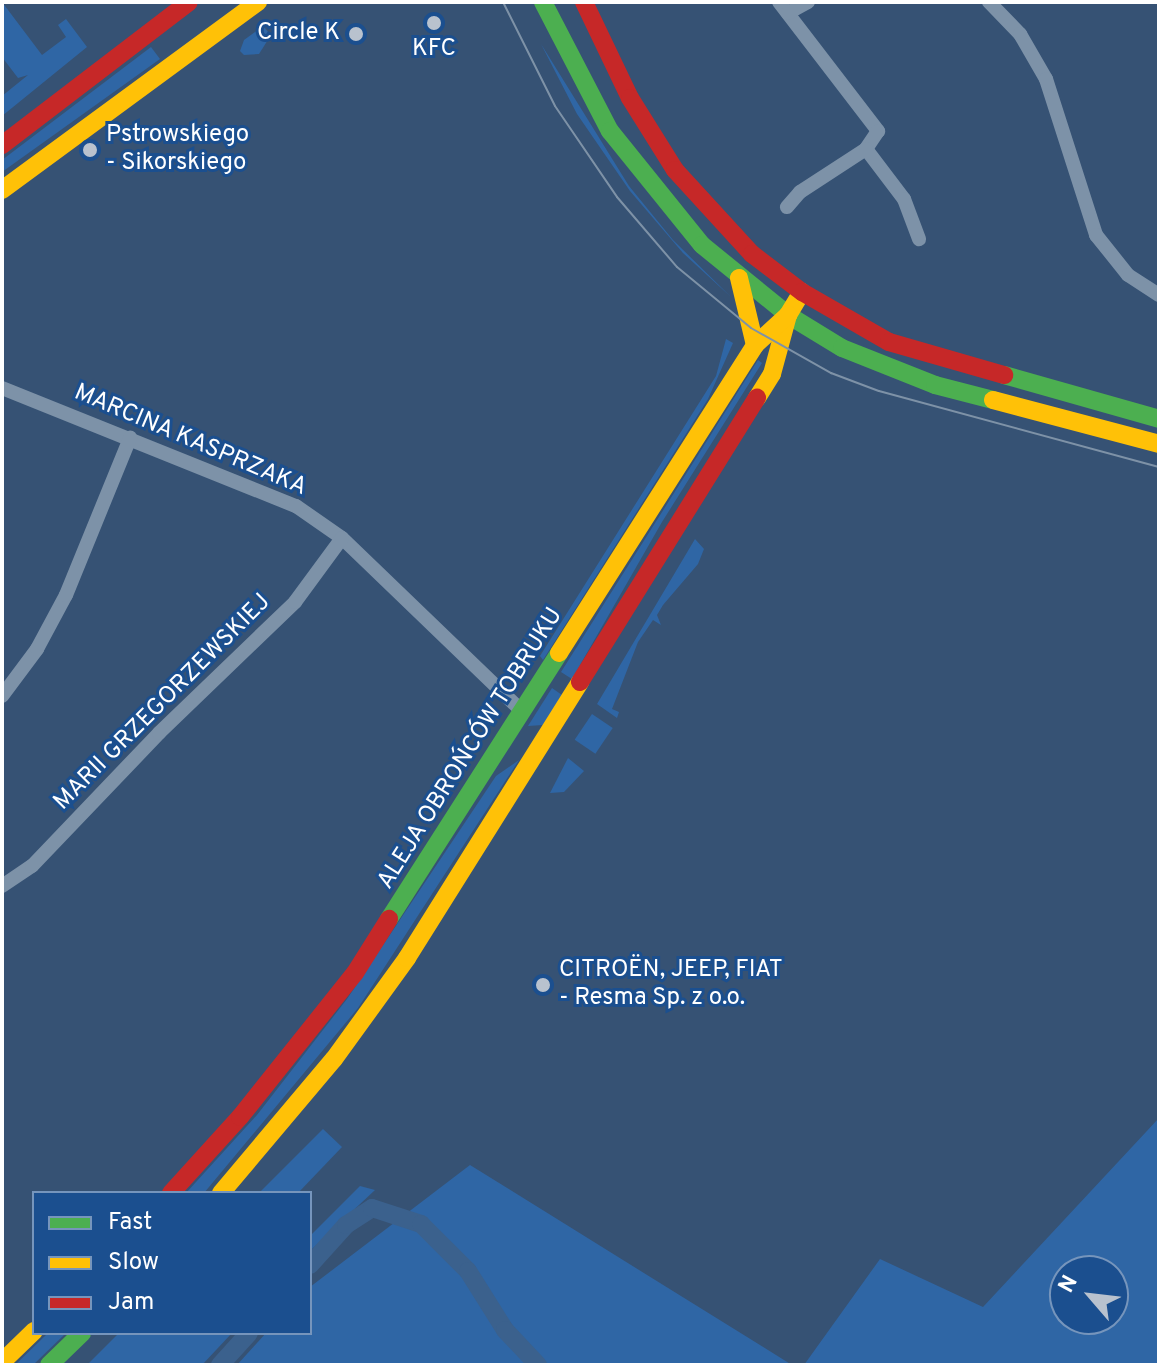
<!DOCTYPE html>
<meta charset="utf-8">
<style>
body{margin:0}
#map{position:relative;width:1161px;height:1367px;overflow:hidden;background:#365274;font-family:Overpass,sans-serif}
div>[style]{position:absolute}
.green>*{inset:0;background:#2f66a5;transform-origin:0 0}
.canal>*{height:18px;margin:-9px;padding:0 9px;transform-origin:9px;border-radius:9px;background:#3b618d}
.street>*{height:14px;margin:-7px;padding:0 7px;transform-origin:7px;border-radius:7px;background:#7d92a8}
.fast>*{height:18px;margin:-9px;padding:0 9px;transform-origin:9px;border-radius:9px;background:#4caf50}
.slow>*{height:18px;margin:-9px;padding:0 9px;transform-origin:9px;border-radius:9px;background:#ffc107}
.jam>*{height:18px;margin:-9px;padding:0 9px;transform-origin:9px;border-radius:9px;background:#c62828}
.tram>*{height:2px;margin:-1px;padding:0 1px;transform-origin:1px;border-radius:1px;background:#7e92a7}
.dots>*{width:22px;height:22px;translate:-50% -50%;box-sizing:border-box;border:4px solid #1b4f8f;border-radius:50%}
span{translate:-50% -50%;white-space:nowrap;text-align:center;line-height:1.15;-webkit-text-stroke:6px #1b4f8f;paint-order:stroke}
.poi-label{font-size:24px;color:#fff}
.right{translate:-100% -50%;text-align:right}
.left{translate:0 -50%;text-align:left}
.street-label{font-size:24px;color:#fff}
.frame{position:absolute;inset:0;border:4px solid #fff;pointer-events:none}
.legend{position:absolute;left:32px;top:1191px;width:280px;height:144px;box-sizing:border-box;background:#1b4f8f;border:2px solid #7695bc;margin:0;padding:10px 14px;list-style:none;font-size:24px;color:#fff}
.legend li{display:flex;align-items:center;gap:16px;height:40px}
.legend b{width:40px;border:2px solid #7695bc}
.north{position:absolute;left:1049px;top:1255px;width:80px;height:80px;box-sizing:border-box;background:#1b4f8f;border:2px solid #7695bc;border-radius:50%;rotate:298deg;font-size:22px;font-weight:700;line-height:32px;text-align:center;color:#fff}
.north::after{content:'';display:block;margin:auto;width:28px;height:36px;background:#b9c2ce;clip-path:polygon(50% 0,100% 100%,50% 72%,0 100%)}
</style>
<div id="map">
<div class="green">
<i style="clip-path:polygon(2px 2px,42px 55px,66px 37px,58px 25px,66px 19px,87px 47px,2px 116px,2px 96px,28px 75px,18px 78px,2px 57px)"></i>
<i style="clip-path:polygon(263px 26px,271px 35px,259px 54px,244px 55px,240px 51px,244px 40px)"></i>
<i style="clip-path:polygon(541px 44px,629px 186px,673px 240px,731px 297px,683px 253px,630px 191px,577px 114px)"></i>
<i style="clip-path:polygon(151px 47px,160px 59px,2px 172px,2px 160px)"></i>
<i style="clip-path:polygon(726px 339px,733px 343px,708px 399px,543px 660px,540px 656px,716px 376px)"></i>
<i style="clip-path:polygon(758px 360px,762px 363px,662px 522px,572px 679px,561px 672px)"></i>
<i style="clip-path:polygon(695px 539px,704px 549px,698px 564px,663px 605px,657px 615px,661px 625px,653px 620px,638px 642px,612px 709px,619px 712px,617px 718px,597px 704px)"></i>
<i style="clip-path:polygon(552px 688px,562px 695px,543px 725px,528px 726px)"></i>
<i style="left:592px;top:714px;width:25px;height:31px;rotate:34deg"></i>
<i style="clip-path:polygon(568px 758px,584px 771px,564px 792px,550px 793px)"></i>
<i style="clip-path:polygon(519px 760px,358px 1008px,204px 1193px,186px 1193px,257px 1115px,347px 999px,496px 776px)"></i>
<i style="clip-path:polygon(evenodd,1159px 1118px,1159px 1365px,804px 1365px,880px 1259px,983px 1307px,1159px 1118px,1065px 1271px,1113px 1271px,1113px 1319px,1065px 1319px,1065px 1271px)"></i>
<i style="clip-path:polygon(323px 1129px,342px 1147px,298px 1193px,259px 1193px)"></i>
<i style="clip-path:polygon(470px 1165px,792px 1365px,237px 1365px,266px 1333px,310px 1333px,310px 1287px)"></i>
<i style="clip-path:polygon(360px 1186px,375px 1190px,310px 1251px,310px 1236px)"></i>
<i style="clip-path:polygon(48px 1333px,66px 1333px,33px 1365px,15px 1365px)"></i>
<i style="clip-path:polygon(119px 1333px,232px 1333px,202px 1365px,87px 1365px)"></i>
</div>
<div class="canal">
<i style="left:310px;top:1265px;width:54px;rotate:-48deg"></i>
<i style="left:346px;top:1225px;width:31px;rotate:-33deg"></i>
<i style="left:372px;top:1208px;width:52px;rotate:18.1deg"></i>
<i style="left:421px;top:1224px;width:66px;rotate:45deg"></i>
<i style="left:468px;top:1271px;width:70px;rotate:57.9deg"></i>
<i style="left:505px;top:1330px;width:48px;rotate:46.7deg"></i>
<i style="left:220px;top:1365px;width:43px;rotate:-47.8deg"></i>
</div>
<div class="street">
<i style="left:779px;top:2px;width:163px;rotate:52.5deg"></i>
<i style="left:878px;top:131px;width:22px;rotate:124deg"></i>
<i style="left:866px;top:149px;width:79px;rotate:146.9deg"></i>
<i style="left:800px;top:192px;width:20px;rotate:131deg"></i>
<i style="left:989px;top:2px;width:45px;rotate:45.9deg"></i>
<i style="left:1020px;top:34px;width:52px;rotate:60deg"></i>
<i style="left:1046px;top:79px;width:164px;rotate:72.2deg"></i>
<i style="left:1096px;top:235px;width:51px;rotate:51.3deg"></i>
<i style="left:1128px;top:275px;width:37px;rotate:33deg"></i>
<i style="left:788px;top:13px;width:23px;rotate:-29deg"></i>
<i style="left:866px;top:149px;width:63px;rotate:52.8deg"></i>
<i style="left:904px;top:199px;width:43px;rotate:69.4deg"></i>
<i style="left:2px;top:388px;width:317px;rotate:21.9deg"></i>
<i style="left:296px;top:506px;width:56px;rotate:34.8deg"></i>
<i style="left:342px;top:538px;width:251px;rotate:43.9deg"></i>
<i style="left:2px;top:696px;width:59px;rotate:-53.3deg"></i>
<i style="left:37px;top:649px;width:61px;rotate:-61.8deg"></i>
<i style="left:66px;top:595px;width:170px;rotate:-67.8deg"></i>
<i style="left:2px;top:886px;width:36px;rotate:-34deg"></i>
<i style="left:32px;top:866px;width:184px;rotate:-46.3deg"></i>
<i style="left:159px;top:733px;width:189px;rotate:-43.9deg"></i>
<i style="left:295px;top:602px;width:79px;rotate:-53.7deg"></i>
</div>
<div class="fast">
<i style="left:543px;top:2px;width:145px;rotate:62.6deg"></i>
<i style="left:610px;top:131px;width:146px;rotate:51.1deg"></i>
<i style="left:702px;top:245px;width:111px;rotate:39.1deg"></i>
<i style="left:788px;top:315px;width:63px;rotate:31.4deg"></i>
<i style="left:842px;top:348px;width:100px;rotate:21.7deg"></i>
<i style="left:935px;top:385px;width:60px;rotate:14.5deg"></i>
<i style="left:1004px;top:375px;width:161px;rotate:15.8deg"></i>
<i style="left:389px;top:919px;width:316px;rotate:-57.4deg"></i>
<i style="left:49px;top:1365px;width:46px;rotate:-44.1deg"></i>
</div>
<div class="slow">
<i style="left:2px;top:190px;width:318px;rotate:-36.3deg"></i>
<i style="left:739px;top:278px;width:69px;rotate:76.6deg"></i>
<i style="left:757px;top:398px;width:28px;rotate:-58deg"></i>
<i style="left:772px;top:374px;width:61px;rotate:-74.8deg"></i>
<i style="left:788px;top:315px;width:27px;rotate:-59deg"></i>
<i style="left:993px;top:400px;width:172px;rotate:14.8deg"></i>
<i style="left:559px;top:653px;width:365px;rotate:-57.5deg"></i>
<i style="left:755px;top:345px;width:45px;rotate:-42.3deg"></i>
<i style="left:221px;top:1193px;width:175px;rotate:-49.9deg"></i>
<i style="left:334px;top:1059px;width:125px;rotate:-54.1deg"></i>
<i style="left:407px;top:958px;width:326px;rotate:-57.9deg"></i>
<i style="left:2px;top:1362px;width:45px;rotate:-44.1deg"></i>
</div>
<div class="jam">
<i style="left:584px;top:2px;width:106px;rotate:64.4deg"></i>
<i style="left:630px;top:98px;width:85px;rotate:58deg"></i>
<i style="left:675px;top:170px;width:114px;rotate:47.5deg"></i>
<i style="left:752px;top:254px;width:63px;rotate:37.2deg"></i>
<i style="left:802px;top:292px;width:100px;rotate:29.9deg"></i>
<i style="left:889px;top:342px;width:120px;rotate:16deg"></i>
<i style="left:2px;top:145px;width:235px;rotate:-37.4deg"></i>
<i style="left:580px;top:682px;width:335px;rotate:-58.1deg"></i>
<i style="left:171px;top:1193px;width:103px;rotate:-47.8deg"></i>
<i style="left:240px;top:1117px;width:184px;rotate:-51.4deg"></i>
<i style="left:355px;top:973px;width:64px;rotate:-57.8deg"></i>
</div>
<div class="tram">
<i style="left:503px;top:2px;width:116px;rotate:63.4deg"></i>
<i style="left:555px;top:106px;width:110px;rotate:55.7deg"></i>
<i style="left:617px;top:197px;width:92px;rotate:49.4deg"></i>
<i style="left:677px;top:267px;width:96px;rotate:39.5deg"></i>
<i style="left:751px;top:328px;width:92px;rotate:29.4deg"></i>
<i style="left:831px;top:373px;width:51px;rotate:20.6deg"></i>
<i style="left:879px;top:391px;width:290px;rotate:15.2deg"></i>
</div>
<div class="dots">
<i style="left:434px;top:23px;background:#b9c2ce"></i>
<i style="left:356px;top:34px;background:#b9c2ce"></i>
<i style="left:90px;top:150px;background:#b9c2ce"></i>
<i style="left:543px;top:985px;background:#b9c2ce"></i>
</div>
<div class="poi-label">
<span class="right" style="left:340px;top:34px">Circle K</span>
<span style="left:434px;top:50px">KFC</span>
<span class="left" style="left:106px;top:150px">Pstrowskiego<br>- Sikorskiego</span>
<span class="left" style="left:559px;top:985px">CITROËN, JEEP, FIAT<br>- Resma Sp. z o.o.</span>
</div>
<div class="street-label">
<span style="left:190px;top:441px;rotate:23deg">MARCINA KASPRZAKA</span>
<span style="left:163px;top:703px;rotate:-45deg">MARII GRZEGORZEWSKIEJ</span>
<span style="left:471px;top:749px;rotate:-58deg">ALEJA OBROŃCÓW TOBRUKU</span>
</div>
<div class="frame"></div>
<ul class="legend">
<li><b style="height:10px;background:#4caf50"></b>Fast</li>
<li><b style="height:10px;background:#ffc107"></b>Slow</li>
<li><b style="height:10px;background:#c62828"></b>Jam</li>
</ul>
<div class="north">N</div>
</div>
